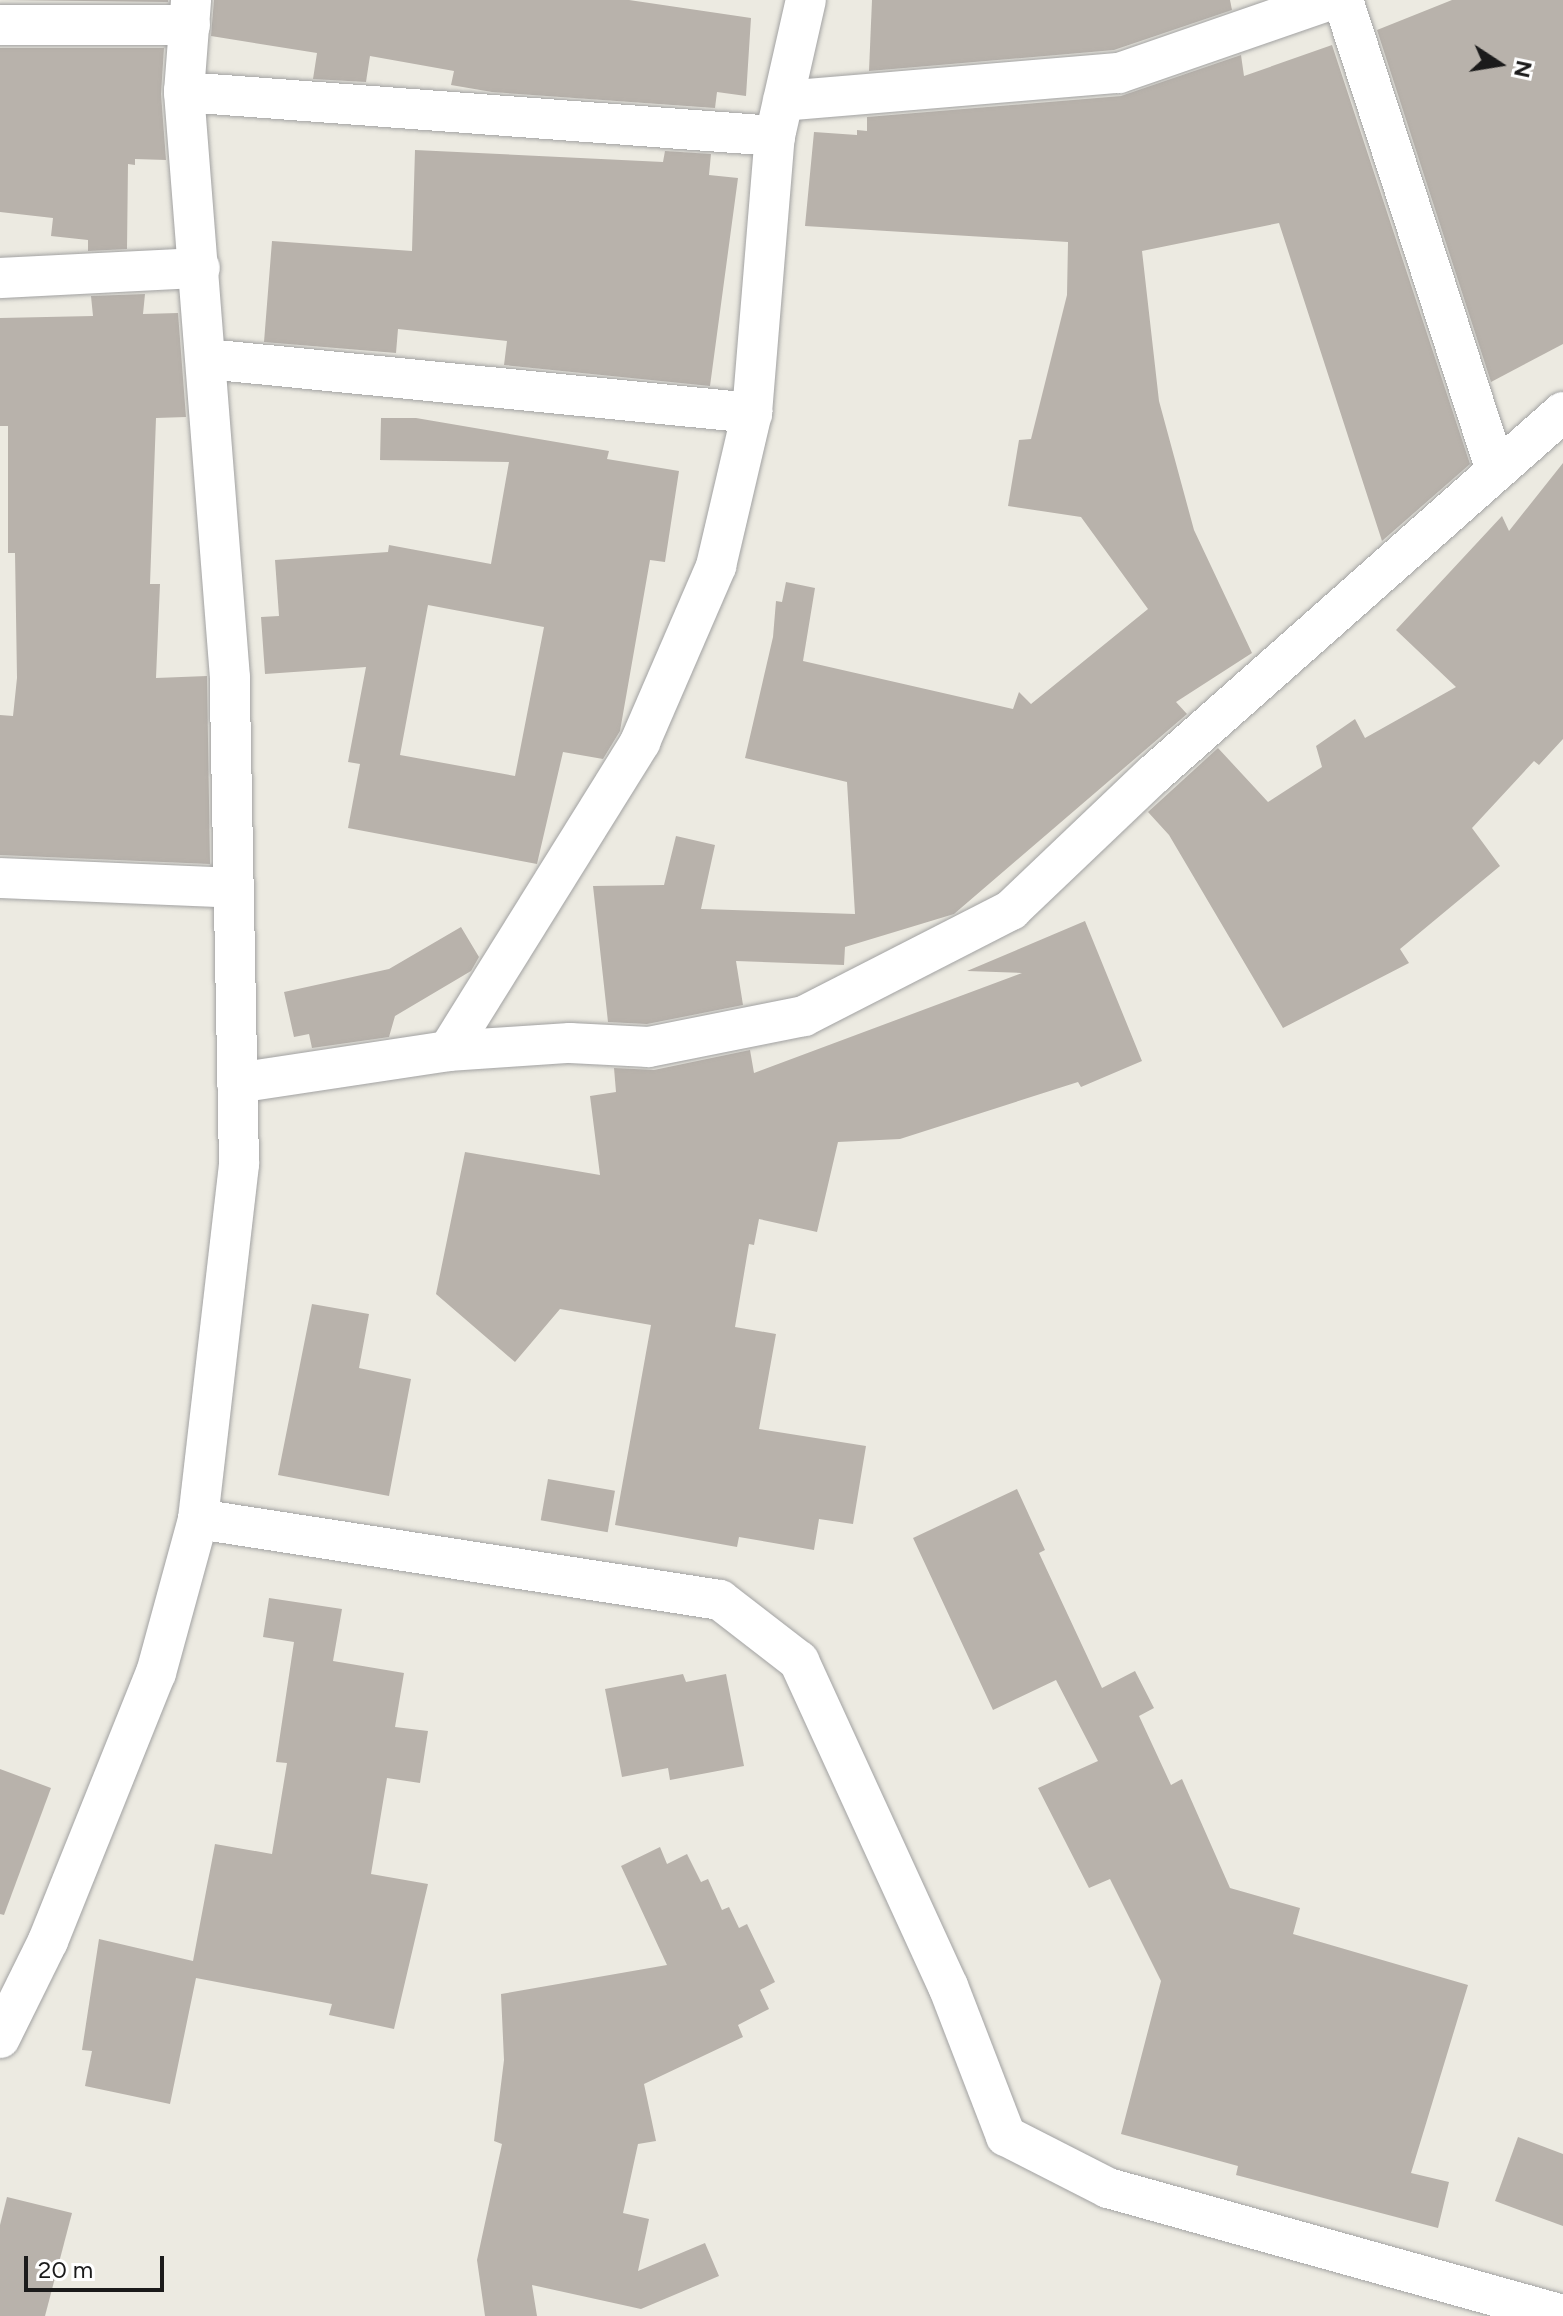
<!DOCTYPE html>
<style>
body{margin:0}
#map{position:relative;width:1563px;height:2316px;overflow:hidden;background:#eceae1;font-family:Figtree,sans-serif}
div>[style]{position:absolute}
.building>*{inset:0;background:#b8b2ab;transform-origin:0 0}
.roads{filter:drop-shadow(0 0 2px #a2a2a2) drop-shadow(0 0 2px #a2a2a2)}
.street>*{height:40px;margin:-20px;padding:0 20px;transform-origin:20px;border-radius:20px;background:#fff}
span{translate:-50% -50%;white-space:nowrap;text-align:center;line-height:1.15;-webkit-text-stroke:6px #fff;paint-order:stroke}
.north{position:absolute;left:1459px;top:24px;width:80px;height:80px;-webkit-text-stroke:6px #fff;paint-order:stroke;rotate:102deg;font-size:22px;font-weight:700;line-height:32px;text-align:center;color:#1b1b1b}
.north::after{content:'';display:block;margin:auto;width:28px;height:36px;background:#1b1b1b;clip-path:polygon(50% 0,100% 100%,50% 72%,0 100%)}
.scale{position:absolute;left:24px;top:2256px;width:140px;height:36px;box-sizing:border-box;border:4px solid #1b1b1b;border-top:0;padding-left:10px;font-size:24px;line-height:28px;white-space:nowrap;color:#1b1b1b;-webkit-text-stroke:6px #fff;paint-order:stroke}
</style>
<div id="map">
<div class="building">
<i style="clip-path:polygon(0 0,168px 0,168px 2px)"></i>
<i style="clip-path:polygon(214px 0,629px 0,751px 18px,746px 96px,717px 92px,715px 108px,492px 92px,451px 85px,454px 71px,370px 56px,366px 82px,313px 79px,317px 53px,211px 36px)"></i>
<i style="clip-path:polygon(872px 0,1230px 0,1232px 10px,1114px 50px,869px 71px)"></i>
<i style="clip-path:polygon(1452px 0,1563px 0,1563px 344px,1491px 382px,1377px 30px)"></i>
<i style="clip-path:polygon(1332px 45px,1470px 464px,1382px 541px,1279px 223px,1142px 251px,1159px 401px,1194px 530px,1252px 653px,1176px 702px,1187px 714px,954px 914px,845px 947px,844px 965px,736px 961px,743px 1005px,647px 1024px,608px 1022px,593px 886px,664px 885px,676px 836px,715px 845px,701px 909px,855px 914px,847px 782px,745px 758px,773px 637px,776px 601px,782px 602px,786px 582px,815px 588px,803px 661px,1013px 709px,1019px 692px,1031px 704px,1148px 609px,1081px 517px,1008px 506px,1019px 440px,1031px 439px,1067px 295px,1068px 242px,805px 226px,814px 132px,857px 135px,857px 130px,867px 131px,867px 117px,1121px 96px,1241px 55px,1244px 76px)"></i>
<i style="clip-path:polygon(0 48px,164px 48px,161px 94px,166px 160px,135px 159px,135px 165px,128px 164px,127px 249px,88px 251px,88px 240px,51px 236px,53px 218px,0 212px)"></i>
<i style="clip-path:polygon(415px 150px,663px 162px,665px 151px,711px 154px,709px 175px,738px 178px,710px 386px,504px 365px,507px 341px,398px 329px,396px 353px,264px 342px,272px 241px,412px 251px)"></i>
<i style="clip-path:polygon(145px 294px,143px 314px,178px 313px,186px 417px,156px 418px,150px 584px,160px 584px,156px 678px,207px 676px,210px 864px,0 855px,0 715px,13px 716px,17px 678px,15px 553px,8px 553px,8px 426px,0 426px,0 318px,93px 316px,91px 296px)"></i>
<i style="clip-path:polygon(evenodd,381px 418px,416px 418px,609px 451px,607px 459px,679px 471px,665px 562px,650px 560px,620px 731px,603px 759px,563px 752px,537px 864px,348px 828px,360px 764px,348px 762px,366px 667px,265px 674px,261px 617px,279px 616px,275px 560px,388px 552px,389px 545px,491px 564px,509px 462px,380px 460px,381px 418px,428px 605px,544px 627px,515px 776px,400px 755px,428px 605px)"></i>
<i style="clip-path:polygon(1563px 463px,1563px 739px,1539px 765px,1534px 761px,1472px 828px,1500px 866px,1400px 949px,1409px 963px,1283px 1028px,1169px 835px,1148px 812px,1218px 748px,1268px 802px,1322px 767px,1316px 746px,1355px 719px,1365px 738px,1456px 687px,1396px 630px,1502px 516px,1509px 531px)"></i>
<i style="clip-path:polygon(1085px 921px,1142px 1061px,1081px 1087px,1078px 1082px,900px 1139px,838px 1142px,817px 1232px,759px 1219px,754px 1245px,749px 1244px,735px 1327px,776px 1334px,759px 1429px,866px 1446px,853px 1524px,819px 1519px,814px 1550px,739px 1537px,737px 1547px,615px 1525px,651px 1325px,560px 1309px,515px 1362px,436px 1294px,465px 1152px,600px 1175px,590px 1096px,616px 1092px,614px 1068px,654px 1070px,750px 1050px,754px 1073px,1022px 973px,967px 971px)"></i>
<i style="clip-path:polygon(461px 927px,479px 957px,471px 971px,395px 1016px,389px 1037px,312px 1048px,309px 1034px,294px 1037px,284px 992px,389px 969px)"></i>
<i style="clip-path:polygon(312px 1304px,369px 1314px,359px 1368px,411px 1379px,389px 1496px,278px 1475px)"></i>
<i style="left:548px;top:1479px;width:68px;height:42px;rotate:10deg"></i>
<i style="clip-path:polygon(1017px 1489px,1045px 1550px,1039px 1553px,1102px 1688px,1135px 1671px,1154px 1708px,1139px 1716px,1171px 1785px,1182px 1779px,1230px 1888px,1300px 1908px,1293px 1934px,1468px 1985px,1411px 2173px,1449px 2182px,1438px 2228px,1236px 2175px,1238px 2166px,1121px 2134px,1161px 1981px,1110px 1879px,1089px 1888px,1038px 1788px,1098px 1761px,1056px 1680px,993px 1710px,913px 1538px)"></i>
<i style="clip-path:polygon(269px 1598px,342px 1609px,333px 1661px,404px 1673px,395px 1727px,428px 1731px,420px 1783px,387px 1778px,371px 1874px,428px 1884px,394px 2029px,329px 2015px,332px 2004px,196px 1978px,170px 2104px,85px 2086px,92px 2051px,82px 2050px,99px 1939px,193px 1961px,215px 1844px,272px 1854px,287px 1763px,276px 1762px,294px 1642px,263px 1637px)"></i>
<i style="clip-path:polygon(683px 1674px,686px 1682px,726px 1674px,744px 1766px,670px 1780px,668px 1768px,622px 1777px,605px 1689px)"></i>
<i style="clip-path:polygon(0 1769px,51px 1788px,4px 1915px,0 1914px)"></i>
<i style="clip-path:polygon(660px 1847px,667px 1864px,687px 1854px,701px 1882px,708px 1879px,722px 1910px,729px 1907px,739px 1928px,747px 1924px,775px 1982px,760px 1990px,769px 2009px,738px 2025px,743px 2037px,644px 2084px,656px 2141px,638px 2144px,623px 2213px,649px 2219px,638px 2271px,705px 2243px,719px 2276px,641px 2309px,532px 2285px,537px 2316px,485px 2316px,477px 2260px,502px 2144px,494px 2141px,504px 2060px,501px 1994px,667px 1965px,621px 1866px)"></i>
<i style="clip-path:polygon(1518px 2137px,1563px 2154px,1563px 2226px,1495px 2201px)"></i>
<i style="clip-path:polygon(7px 2197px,72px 2213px,45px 2316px,0 2316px,0 2225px)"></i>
</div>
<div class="roads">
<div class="street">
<i style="left:1343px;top:0;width:492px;rotate:72deg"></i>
<i style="left:0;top:25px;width:190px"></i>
<i style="left:184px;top:92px;width:593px;rotate:4.26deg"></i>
<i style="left:783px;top:101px;width:337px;rotate:-4.8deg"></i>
<i style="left:1119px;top:73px;width:223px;rotate:-19.1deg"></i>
<i style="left:0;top:278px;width:200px;rotate:-2.9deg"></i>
<i style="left:207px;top:359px;width:548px;rotate:5.66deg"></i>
<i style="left:0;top:878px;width:234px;rotate:2.4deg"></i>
<i style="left:448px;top:1051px;width:364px;rotate:-58.1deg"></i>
<i style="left:640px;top:742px;width:192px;rotate:-66.6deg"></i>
<i style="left:716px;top:566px;width:157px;rotate:-76.8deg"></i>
<i style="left:752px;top:413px;width:278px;rotate:-85.3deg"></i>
<i style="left:775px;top:136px;width:139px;rotate:-77.2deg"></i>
<i style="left:237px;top:1083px;width:213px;rotate:-8.6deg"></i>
<i style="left:448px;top:1051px;width:122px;rotate:-3.8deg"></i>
<i style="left:570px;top:1043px;width:79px;rotate:2.9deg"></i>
<i style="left:649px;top:1047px;width:158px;rotate:-11.3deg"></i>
<i style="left:804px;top:1016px;width:233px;rotate:-27.1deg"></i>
<i style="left:1011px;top:910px;width:197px;rotate:-43.6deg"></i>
<i style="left:1154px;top:774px;width:546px;rotate:-41.51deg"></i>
<i style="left:198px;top:1519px;width:528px;rotate:8.82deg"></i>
<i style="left:720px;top:1600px;width:100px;rotate:37.7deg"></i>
<i style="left:799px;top:1661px;width:358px;rotate:65.4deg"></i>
<i style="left:948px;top:1986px;width:161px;rotate:68.9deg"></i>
<i style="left:1006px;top:2136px;width:114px;rotate:27deg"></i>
<i style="left:1108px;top:2188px;width:472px;rotate:15.6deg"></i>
<i style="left:0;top:2038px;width:108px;rotate:-63.7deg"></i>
<i style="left:48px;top:1941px;width:289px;rotate:-68.1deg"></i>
<i style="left:156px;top:1673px;width:160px;rotate:-74.7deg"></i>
<i style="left:198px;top:1519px;width:357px;rotate:-83.4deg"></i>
<i style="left:239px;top:1164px;width:486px;rotate:-91.1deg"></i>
<i style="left:230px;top:678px;width:588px;rotate:-94.49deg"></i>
<i style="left:184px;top:92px;width:92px;rotate:-85.6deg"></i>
</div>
</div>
<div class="north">N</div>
<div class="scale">20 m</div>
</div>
